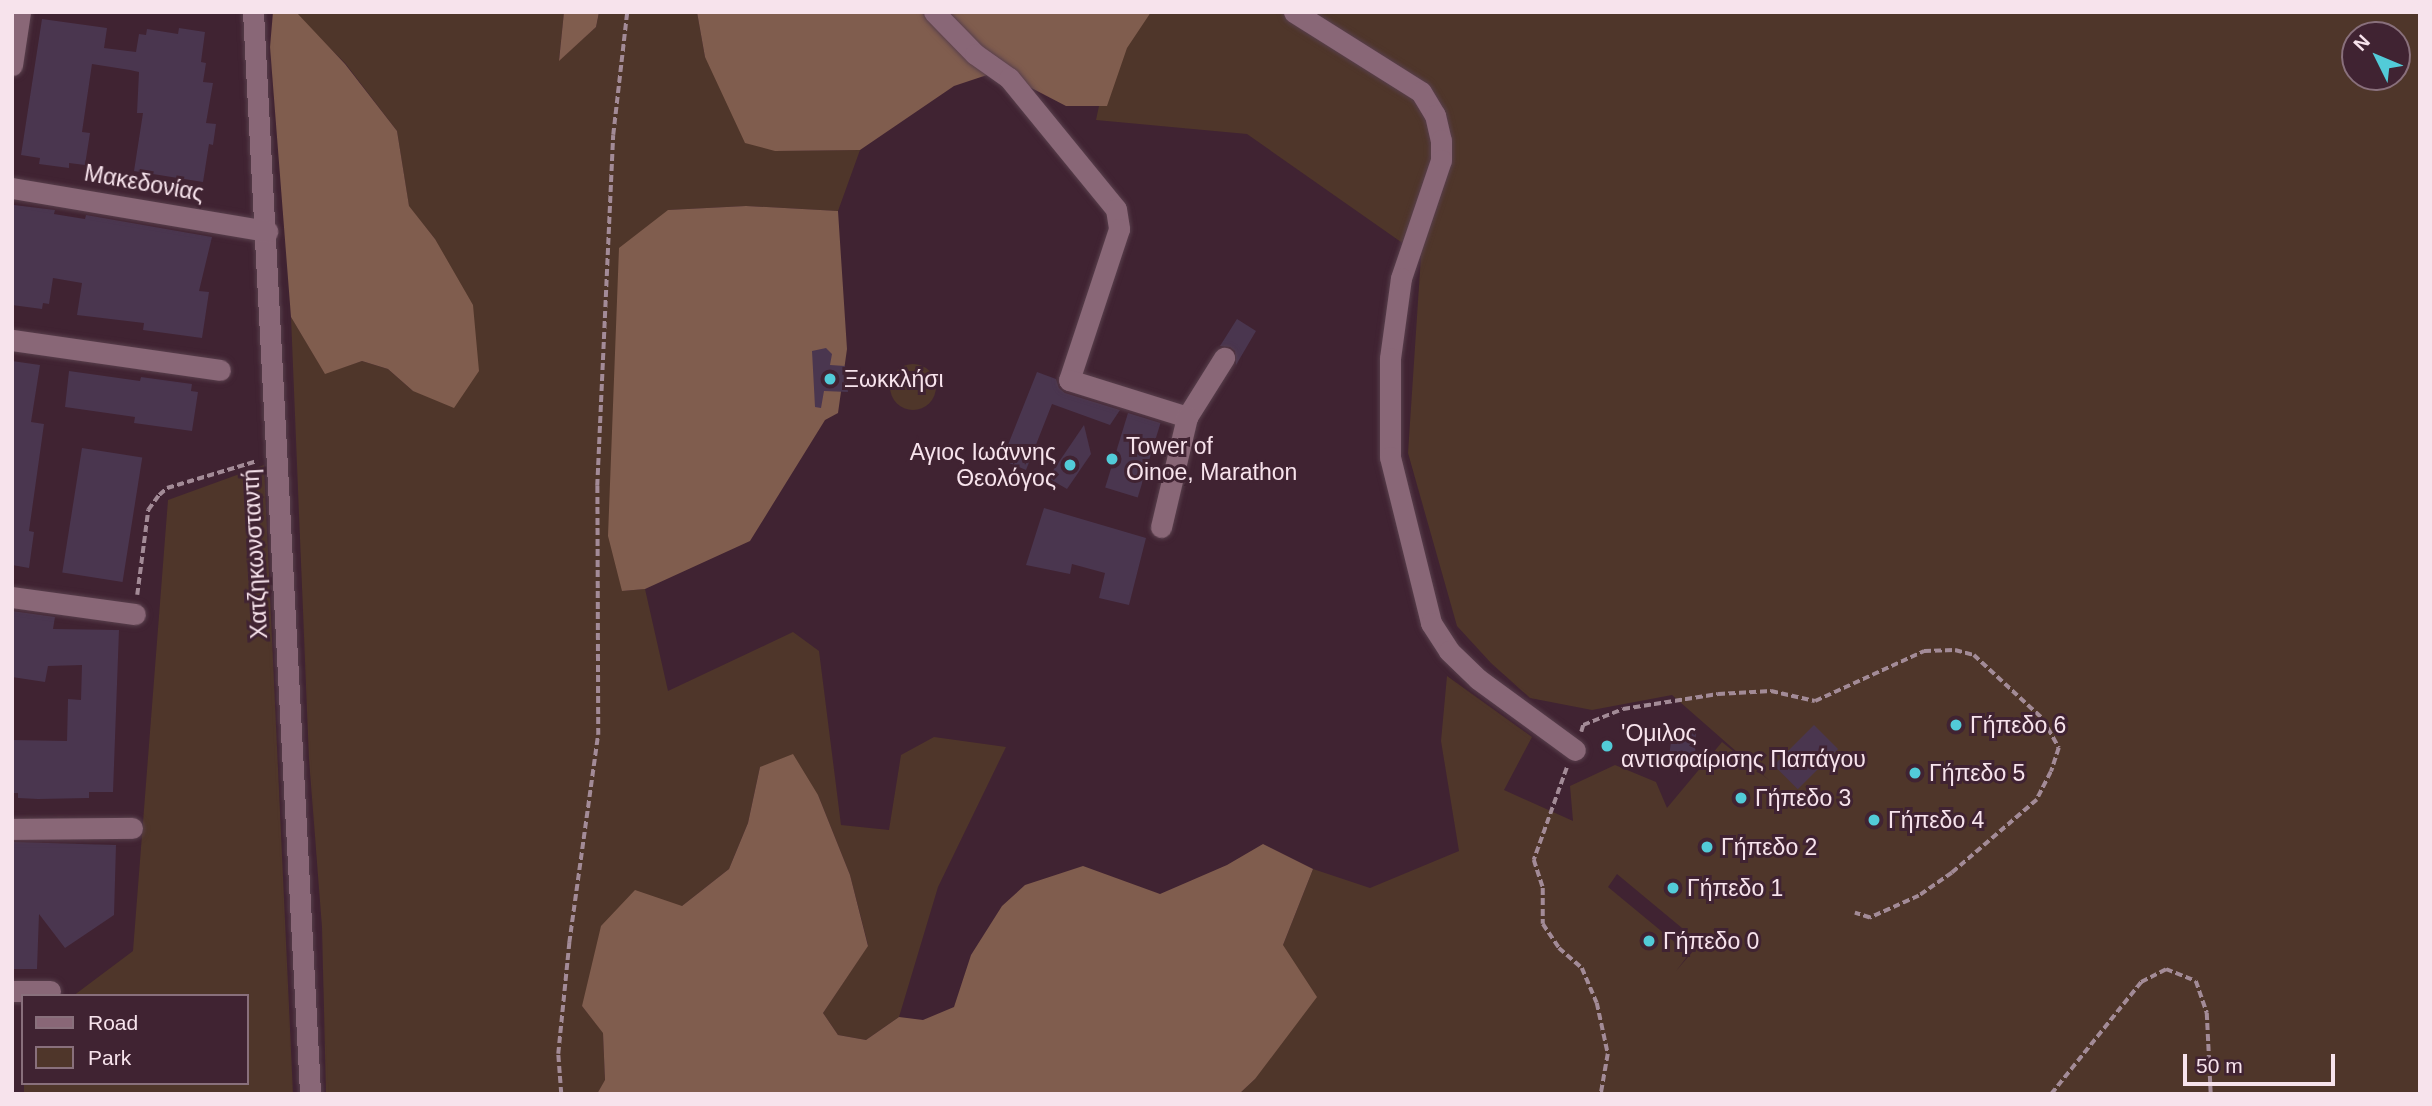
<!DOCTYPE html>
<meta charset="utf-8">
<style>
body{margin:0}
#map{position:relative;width:2432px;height:1106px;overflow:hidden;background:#402332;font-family:Helvetica,sans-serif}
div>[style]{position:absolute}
.green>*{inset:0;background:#4f362a}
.round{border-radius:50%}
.forest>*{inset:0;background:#805d4e}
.building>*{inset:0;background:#4a364f;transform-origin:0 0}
.path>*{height:3.5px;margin-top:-1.75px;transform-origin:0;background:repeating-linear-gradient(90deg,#a38b97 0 7px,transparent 0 10.5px)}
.roads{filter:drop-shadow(0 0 2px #583f4c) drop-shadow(0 0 2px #583f4c)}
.minor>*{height:21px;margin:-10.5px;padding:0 10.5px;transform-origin:10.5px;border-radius:10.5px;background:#896777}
.dots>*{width:19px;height:19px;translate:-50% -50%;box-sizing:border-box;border:4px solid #402332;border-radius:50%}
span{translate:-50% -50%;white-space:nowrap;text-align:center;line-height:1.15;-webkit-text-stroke:6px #402332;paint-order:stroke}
.street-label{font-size:23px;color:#f7e3ec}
.poi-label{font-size:23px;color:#f7e3ec}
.left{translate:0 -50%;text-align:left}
.right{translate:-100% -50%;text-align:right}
.frame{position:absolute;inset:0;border:14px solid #f7e3ec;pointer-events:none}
.legend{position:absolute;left:21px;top:994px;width:228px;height:91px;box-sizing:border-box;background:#402332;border:2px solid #89707c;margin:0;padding:9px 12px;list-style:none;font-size:21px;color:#f7e3ec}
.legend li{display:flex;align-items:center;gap:14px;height:35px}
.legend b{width:35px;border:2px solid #89707c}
.north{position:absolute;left:2341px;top:21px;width:70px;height:70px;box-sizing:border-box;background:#402332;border:2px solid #89707c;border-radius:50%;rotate:313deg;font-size:19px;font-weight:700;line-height:28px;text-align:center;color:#f7e3ec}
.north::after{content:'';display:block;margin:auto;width:24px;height:32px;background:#52cbd8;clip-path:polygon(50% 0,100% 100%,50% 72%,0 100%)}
.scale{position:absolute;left:2183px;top:1054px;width:152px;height:32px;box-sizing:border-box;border:4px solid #f7e3ec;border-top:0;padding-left:9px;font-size:21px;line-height:24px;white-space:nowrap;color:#f7e3ec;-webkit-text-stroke:5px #402332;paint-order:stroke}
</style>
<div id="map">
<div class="green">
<i style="clip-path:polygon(293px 12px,564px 12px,559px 60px,596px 27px,599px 12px,697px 12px,705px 57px,775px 151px,860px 150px,838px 211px,746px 206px,668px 210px,622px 591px,645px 589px,668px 691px,793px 632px,819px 651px,841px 825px,889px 830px,901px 755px,934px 737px,1006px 747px,938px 887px,899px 1017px,866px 1040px,838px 1035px,823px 1013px,868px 945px,850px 875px,818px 795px,760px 767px,748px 823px,729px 869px,682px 906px,582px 1006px,603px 1032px,605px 1081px,597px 1094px,326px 1094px,322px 927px,309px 759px,291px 317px,325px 373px,362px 361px,388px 369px,413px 391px,435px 239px,409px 207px,397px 131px,345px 63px)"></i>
<i style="clip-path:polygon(evenodd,1119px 12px,2420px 12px,2420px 1094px,1239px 1094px,1255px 1079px,1283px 945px,1313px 869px,1370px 888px,1459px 851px,1441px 741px,1447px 676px,1532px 737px,1504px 790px,1573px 821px,1570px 786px,1615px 765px,1656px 782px,1667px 808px,1722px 742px,1770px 781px,1672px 695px,1592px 710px,1530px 698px,1491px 663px,1457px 626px,1408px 453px,1421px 256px,1247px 134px,1096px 120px,1119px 12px,2355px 35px,2397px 35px,2397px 77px,2355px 77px,2355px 35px,1119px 12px,1617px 874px,1700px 943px,1676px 971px,1689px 954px,1608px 887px,1617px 874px)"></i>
<i class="round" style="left:890px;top:364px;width:46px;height:46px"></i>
<i style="clip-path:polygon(264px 465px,293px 1094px,24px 1094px,24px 1083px,247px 1083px,247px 996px,73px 996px,133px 951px,168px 500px)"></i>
</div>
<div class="forest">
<i style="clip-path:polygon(273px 12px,297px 13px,345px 64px,397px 131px,409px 206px,435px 239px,473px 305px,479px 371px,454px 408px,413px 391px,388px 369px,362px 361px,325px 374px,291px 317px,270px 47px)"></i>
<i style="clip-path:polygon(564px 12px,599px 12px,596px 27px,559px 61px)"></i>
<i style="clip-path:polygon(697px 12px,1151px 12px,1127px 48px,1107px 106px,1066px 106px,999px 71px,954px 86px,860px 150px,775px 151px,745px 143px,705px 57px)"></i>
<i style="clip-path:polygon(746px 206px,838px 211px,847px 349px,838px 413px,825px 420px,750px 541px,645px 589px,622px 591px,608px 536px,619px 248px,668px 210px)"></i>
<i style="clip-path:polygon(793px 754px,818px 795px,850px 875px,868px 946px,823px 1013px,838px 1035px,866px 1040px,899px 1017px,923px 1020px,954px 1007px,971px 955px,1002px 906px,1025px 885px,1083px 866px,1160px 894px,1227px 865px,1263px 844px,1313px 869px,1283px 945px,1317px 997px,1255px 1079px,1239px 1094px,597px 1094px,605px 1080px,603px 1033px,582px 1006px,601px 926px,635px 890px,682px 906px,729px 869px,748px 823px,760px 767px)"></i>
</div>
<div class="building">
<i style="clip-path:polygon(42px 19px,107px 28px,104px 48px,136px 52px,139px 34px,146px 35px,147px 29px,178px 34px,179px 28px,205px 32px,201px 62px,206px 63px,203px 82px,213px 83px,206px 123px,216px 124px,213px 145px,209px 144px,203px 182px,134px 171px,143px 113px,137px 113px,139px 72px,130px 70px,92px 64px,82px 132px,90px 133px,85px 165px,69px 163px,69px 168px,39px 164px,40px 158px,21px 155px)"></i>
<i style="clip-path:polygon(14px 205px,55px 210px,54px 214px,85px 219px,86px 215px,212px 237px,199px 291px,209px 292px,202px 338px,143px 330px,144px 323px,77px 315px,82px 283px,53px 278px,49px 304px,43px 303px,42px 309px,12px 305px)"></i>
<i style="clip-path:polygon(1237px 319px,1256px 331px,1236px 365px,1235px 351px,1230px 347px,1220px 346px)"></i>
<i style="clip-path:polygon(826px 348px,832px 354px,830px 365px,845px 366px,848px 392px,824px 391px,821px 408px,815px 407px,812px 351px)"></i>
<i style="clip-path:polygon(12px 361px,40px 365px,31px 422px,44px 424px,29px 531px,34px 532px,29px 568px,12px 565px)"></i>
<i style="clip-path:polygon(69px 371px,140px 381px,141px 377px,192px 384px,191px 391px,198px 392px,192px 431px,134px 423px,135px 417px,65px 407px)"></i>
<i style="clip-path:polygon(1037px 372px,1056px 379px,1059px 388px,1065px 393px,1120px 410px,1110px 425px,1052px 404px,1026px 470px,1002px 460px)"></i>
<i style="left:1128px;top:413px;width:34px;height:78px;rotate:17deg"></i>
<i style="clip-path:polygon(1084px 425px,1091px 454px,1067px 489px,1048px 478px)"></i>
<i style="left:82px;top:448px;width:61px;height:126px;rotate:9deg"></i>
<i style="clip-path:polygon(1044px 508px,1146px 538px,1129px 605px,1099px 598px,1105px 573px,1072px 564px,1070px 574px,1026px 565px)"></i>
<i style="clip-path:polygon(12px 611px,55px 617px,53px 629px,119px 630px,113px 792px,89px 792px,89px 798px,38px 799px,18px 798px,18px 793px,12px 793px,12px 740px,67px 741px,68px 699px,81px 700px,82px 665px,48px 666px,45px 682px,12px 677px)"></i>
<i style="left:1814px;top:725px;width:34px;height:57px;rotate:45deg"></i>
<i style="clip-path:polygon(1696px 733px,1695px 757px,1669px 757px,1672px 734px)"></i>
<i style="clip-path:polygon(14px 842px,116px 845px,114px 915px,65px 948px,39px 914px,37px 969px,12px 969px)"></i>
</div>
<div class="path">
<i style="left:137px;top:595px;width:86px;rotate:-82.6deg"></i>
<i style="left:148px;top:510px;width:19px;rotate:-54deg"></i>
<i style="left:159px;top:495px;width:11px;rotate:-41deg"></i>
<i style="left:167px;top:488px;width:94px;rotate:-16.7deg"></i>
<i style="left:1581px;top:732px;width:7px;rotate:-74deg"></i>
<i style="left:1583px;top:725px;width:43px;rotate:-21.8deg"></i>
<i style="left:1623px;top:709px;width:96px;rotate:-9deg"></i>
<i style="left:1718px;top:694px;width:53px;rotate:-3.2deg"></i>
<i style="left:1771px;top:691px;width:45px;rotate:12.8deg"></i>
<i style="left:1815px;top:701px;width:120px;rotate:-24.6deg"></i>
<i style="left:1924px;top:651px;width:31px;rotate:-2deg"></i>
<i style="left:1955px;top:650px;width:20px;rotate:15deg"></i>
<i style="left:1974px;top:655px;width:94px;rotate:42.8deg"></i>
<i style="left:2043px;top:719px;width:33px;rotate:61deg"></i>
<i style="left:2059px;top:748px;width:25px;rotate:108deg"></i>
<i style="left:2051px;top:772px;width:31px;rotate:117deg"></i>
<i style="left:2037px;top:800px;width:112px;rotate:139.3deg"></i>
<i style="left:1952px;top:873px;width:40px;rotate:145.1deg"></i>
<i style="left:1919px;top:896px;width:54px;rotate:155.8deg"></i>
<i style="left:1870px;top:918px;width:16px;rotate:-162deg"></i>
<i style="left:1567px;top:768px;width:98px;rotate:109.7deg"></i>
<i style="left:1534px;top:860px;width:29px;rotate:72deg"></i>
<i style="left:1543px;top:888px;width:36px;rotate:90deg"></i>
<i style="left:1543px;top:924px;width:29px;rotate:56deg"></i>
<i style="left:1559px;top:948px;width:30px;rotate:41deg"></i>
<i style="left:1582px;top:968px;width:38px;rotate:67deg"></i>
<i style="left:1597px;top:1003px;width:52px;rotate:77.8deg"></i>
<i style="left:1608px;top:1054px;width:41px;rotate:99.9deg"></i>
<i style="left:561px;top:1094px;width:40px;rotate:-94.3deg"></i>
<i style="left:558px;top:1054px;width:112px;rotate:-84.3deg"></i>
<i style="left:569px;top:943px;width:210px;rotate:-82.1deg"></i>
<i style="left:598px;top:735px;width:249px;rotate:-90.2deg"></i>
<i style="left:597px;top:486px;width:351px;rotate:-87.4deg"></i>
<i style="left:613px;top:135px;width:124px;rotate:-83.5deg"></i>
<i style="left:2051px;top:1094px;width:144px;rotate:-51.2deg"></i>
<i style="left:2141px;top:982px;width:28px;rotate:-27deg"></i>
<i style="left:2166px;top:969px;width:32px;rotate:22deg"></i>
<i style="left:2196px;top:981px;width:34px;rotate:71deg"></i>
<i style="left:2207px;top:1013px;width:81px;rotate:87.2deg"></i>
</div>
<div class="roads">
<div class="minor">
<i style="left:253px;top:12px;width:1084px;rotate:86.98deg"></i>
<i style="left:934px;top:12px;width:59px;rotate:45.7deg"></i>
<i style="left:975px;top:54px;width:42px;rotate:35.2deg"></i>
<i style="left:1009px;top:78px;width:169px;rotate:50.8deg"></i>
<i style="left:1116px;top:209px;width:20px;rotate:81deg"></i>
<i style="left:1119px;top:229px;width:159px;rotate:108.3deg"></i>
<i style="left:1069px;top:380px;width:124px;rotate:17.4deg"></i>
<i style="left:1187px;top:417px;width:70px;rotate:-57.9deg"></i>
<i style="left:1294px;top:12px;width:150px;rotate:32.2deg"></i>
<i style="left:1421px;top:92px;width:27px;rotate:59deg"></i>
<i style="left:1435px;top:115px;width:26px;rotate:77deg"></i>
<i style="left:1441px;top:140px;width:20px;rotate:90deg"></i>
<i style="left:1441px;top:160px;width:125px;rotate:108.7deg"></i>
<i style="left:1401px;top:278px;width:81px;rotate:97.8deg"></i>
<i style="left:1390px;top:358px;width:99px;rotate:90deg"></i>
<i style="left:1390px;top:457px;width:171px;rotate:76.1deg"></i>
<i style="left:1431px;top:623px;width:33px;rotate:57deg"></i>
<i style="left:1449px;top:651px;width:40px;rotate:44deg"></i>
<i style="left:1478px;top:679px;width:120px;rotate:36.2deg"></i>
<i style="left:12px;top:65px;width:54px;rotate:-81.4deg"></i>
<i style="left:12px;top:188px;width:259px;rotate:9.6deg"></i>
<i style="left:12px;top:340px;width:210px;rotate:8.2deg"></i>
<i style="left:1161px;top:527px;width:113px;rotate:-76.7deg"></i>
<i style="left:12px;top:597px;width:124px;rotate:7.9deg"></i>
<i style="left:12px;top:829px;width:120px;rotate:-0.5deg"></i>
<i style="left:12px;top:991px;width:38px"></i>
</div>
</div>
<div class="dots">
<i style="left:830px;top:379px;background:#52cbd8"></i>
<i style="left:1112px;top:459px;background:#52cbd8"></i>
<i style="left:1070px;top:465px;background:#52cbd8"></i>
<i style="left:1956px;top:725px;background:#52cbd8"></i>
<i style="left:1607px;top:746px;background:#52cbd8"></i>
<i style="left:1915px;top:773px;background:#52cbd8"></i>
<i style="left:1741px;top:798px;background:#52cbd8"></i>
<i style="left:1874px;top:820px;background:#52cbd8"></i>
<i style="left:1707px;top:847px;background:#52cbd8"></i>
<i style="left:1673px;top:888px;background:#52cbd8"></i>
<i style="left:1649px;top:941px;background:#52cbd8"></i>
</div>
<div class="street-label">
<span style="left:144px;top:183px;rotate:10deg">Μακεδονίας</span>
<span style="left:255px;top:554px;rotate:-93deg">Χατζηκωνσταντή</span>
</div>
<div class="poi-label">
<span class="left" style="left:844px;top:379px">Ξωκκλήσι</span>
<span class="left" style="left:1126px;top:459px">Tower of<br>Oinoe, Marathon</span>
<span class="right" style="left:1056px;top:465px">Αγιος Ιωάννης<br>Θεολόγος</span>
<span class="left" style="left:1970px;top:725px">Γήπεδο 6</span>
<span class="left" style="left:1621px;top:746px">'Ομιλος<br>αντισφαίρισης Παπάγου</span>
<span class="left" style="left:1929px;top:773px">Γήπεδο 5</span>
<span class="left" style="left:1755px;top:798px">Γήπεδο 3</span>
<span class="left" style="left:1888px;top:820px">Γήπεδο 4</span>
<span class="left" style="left:1721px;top:847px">Γήπεδο 2</span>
<span class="left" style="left:1687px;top:888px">Γήπεδο 1</span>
<span class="left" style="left:1663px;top:941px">Γήπεδο 0</span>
</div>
<div class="frame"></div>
<ul class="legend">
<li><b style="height:9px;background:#896777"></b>Road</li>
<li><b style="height:19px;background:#4f362a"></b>Park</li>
</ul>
<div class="north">N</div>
<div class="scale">50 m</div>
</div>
